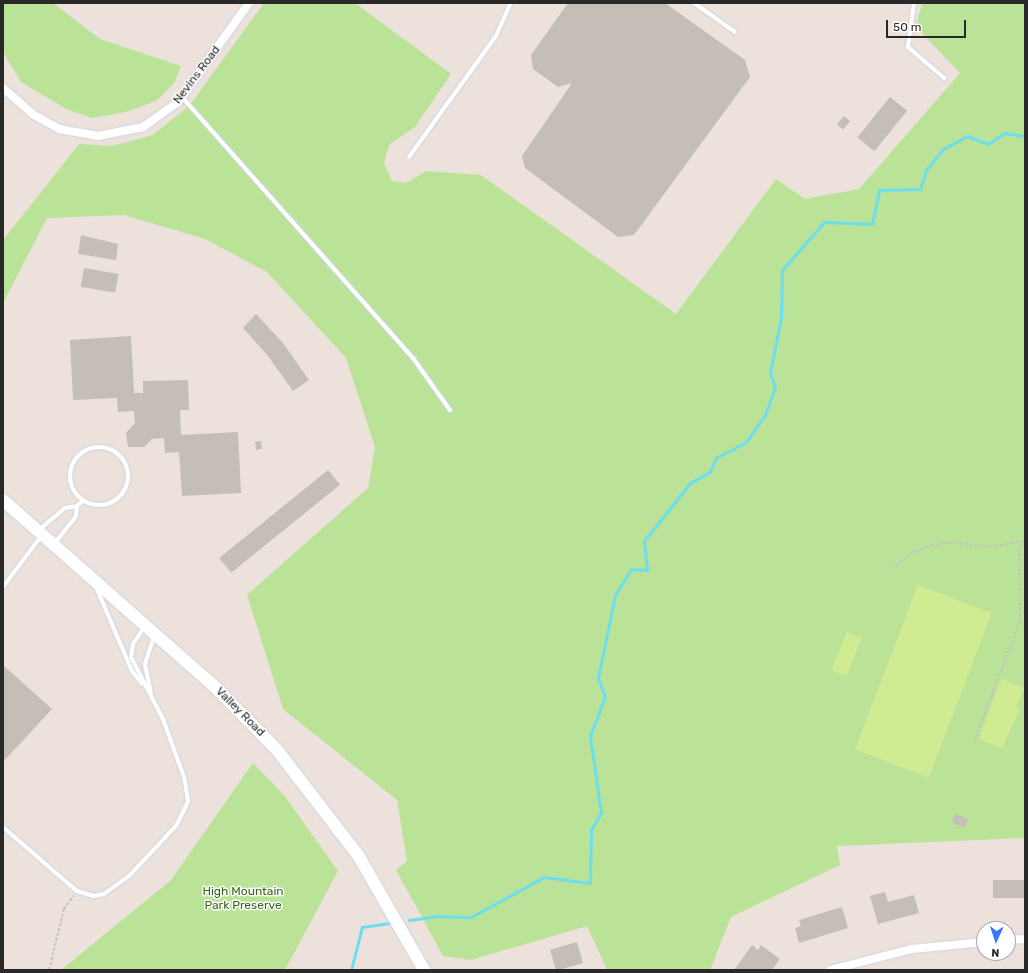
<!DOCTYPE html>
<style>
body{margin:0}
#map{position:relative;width:1028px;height:973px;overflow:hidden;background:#ece2db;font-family:Rubik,sans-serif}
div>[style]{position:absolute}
.green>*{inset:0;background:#bbe397}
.pitch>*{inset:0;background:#d1eb92;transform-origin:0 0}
.stream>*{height:3px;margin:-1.5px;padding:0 1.5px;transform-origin:1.5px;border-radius:1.5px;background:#6ddeef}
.building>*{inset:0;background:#c4beb7;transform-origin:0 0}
.path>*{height:2px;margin-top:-1px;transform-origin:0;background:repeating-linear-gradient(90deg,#c3c3c3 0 3px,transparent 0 5px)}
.roads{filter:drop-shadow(0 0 1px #d0d6e3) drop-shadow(0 0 1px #d0d6e3)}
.service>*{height:4px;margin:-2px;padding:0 2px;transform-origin:2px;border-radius:2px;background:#fff}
.service>.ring{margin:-2px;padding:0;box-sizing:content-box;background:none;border:4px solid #fff;border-radius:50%}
.minor>*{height:8px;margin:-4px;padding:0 4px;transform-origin:4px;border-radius:4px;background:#fff}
.secondary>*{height:12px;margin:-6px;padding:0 6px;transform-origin:6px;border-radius:6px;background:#fff}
span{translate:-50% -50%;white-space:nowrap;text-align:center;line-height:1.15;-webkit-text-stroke:3px #fff;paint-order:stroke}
.street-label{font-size:12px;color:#292929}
.park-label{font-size:12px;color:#346719}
.frame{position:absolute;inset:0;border:4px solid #292929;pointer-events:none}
.north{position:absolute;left:976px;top:921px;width:40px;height:40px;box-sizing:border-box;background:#fff;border:1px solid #a9a9a9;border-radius:50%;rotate:183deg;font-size:11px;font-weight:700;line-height:16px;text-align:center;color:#292929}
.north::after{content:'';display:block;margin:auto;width:14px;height:18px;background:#3977fb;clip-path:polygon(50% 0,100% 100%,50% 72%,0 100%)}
.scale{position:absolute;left:886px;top:20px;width:80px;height:18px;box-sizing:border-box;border:2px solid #292929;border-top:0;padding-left:5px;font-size:12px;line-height:14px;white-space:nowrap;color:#292929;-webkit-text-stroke:3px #fff;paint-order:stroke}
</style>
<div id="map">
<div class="green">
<i style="clip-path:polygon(3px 3px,53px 3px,100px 39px,181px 66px,175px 82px,156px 101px,126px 112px,92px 118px,66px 109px,21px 82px,3px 52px)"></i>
<i style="clip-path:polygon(264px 3px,355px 3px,451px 74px,415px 127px,389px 145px,384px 163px,392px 181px,406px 183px,426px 171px,481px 175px,676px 314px,776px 179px,805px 199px,859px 189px,960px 73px,916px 27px,922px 3px,1025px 3px,1025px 838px,837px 846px,840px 865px,731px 917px,710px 970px,607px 970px,587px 926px,471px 960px,443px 956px,396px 870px,407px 861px,397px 800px,283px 709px,247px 595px,368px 488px,375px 447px,346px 358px,267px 272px,205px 239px,124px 215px,47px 218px,3px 303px,3px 240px,79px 144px,112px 146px,153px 135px,190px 105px)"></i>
<i style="clip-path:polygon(253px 763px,284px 795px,338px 871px,285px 970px,61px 970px,171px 880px)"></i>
</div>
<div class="pitch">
<i style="left:918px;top:585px;width:79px;height:176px;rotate:21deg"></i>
<i style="left:847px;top:632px;width:16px;height:41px;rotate:22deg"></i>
<i style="clip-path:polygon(1001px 679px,1024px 688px,1016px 708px,1020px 709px,1002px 748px,979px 739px)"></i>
</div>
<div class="stream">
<i style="left:409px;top:920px;width:29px;rotate:-8deg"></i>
<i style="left:438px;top:916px;width:33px;rotate:2deg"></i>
<i style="left:471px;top:917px;width:83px;rotate:-28.7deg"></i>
<i style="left:544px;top:877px;width:46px;rotate:7.4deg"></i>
<i style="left:590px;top:883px;width:53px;rotate:-88.9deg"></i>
<i style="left:591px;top:830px;width:20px;rotate:-60deg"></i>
<i style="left:601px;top:813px;width:78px;rotate:-98.1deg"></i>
<i style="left:590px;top:736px;width:42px;rotate:-69deg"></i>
<i style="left:605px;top:697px;width:20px;rotate:-110deg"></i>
<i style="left:598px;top:678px;width:85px;rotate:-78.4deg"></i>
<i style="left:615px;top:595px;width:31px;rotate:-58deg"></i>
<i style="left:631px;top:569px;width:16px;rotate:4deg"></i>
<i style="left:647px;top:570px;width:29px;rotate:-96deg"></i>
<i style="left:644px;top:541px;width:74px;rotate:-51.6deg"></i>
<i style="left:690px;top:483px;width:23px;rotate:-29deg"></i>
<i style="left:710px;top:472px;width:15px;rotate:-67deg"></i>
<i style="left:716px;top:458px;width:34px;rotate:-28deg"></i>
<i style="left:746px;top:442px;width:33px;rotate:-55deg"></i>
<i style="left:765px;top:415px;width:29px;rotate:-70deg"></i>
<i style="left:775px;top:388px;width:16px;rotate:-108deg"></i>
<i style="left:770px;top:373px;width:56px;rotate:-78.7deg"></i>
<i style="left:781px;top:318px;width:48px;rotate:-88.8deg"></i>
<i style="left:782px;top:270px;width:64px;rotate:-48.8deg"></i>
<i style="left:824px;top:222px;width:48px;rotate:2.4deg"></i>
<i style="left:872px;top:224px;width:35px;rotate:-78deg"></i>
<i style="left:879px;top:190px;width:41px;rotate:-1.4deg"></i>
<i style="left:920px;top:189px;width:20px;rotate:-72deg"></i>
<i style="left:926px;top:170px;width:27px;rotate:-51deg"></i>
<i style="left:943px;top:149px;width:27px;rotate:-28deg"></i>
<i style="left:967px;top:136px;width:22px;rotate:21deg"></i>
<i style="left:988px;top:144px;width:20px;rotate:-33deg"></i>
<i style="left:1005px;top:133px;width:20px;rotate:9deg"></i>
<i style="left:351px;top:970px;width:44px;rotate:-75.7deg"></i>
<i style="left:362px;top:927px;width:28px;rotate:-8deg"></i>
</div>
<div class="building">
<i style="clip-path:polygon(568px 3px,665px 3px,745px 60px,750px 77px,634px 235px,618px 237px,525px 168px,522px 156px,572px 83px,558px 87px,533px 69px,531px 55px)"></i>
<i style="left:890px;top:97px;width:22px;height:52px;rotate:39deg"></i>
<i style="left:844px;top:116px;width:8px;height:11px;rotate:40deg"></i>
<i style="clip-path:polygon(81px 235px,118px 244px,116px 260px,78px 254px)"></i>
<i style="left:84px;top:268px;width:35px;height:19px;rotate:10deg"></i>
<i style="clip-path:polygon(256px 314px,283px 343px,309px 380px,293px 391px,268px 356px,243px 328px)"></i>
<i style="clip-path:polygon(131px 336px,134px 393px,143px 393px,143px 381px,188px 380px,189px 410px,180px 410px,181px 435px,238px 432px,241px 493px,182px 496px,179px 452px,165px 453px,164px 438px,152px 439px,144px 447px,128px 447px,126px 433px,135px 423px,134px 411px,118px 412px,117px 398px,73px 400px,70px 340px)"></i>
<i style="left:261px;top:441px;width:8px;height:6px;rotate:83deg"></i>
<i style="left:328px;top:470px;width:19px;height:140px;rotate:51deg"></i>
<i style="clip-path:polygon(3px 665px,52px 709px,3px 762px)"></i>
<i style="left:955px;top:814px;width:14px;height:9px;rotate:21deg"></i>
<i style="left:1025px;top:880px;width:18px;height:32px;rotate:90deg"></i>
<i style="clip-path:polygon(885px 892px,888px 902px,914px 895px,919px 913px,878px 924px,870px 896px)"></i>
<i style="clip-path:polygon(842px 907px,848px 928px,799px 943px,795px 928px,801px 926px,799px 920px)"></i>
<i style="left:577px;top:942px;width:22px;height:28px;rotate:74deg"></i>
<i style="clip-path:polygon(752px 945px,758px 950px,761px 945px,780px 959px,772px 970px,734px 970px)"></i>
</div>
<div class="path">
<i style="left:892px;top:569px;width:25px;rotate:-40deg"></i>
<i style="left:911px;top:553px;width:22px;rotate:-21deg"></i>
<i style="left:932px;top:545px;width:18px;rotate:-9deg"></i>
<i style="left:950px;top:542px;width:40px;rotate:7.1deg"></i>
<i style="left:990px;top:547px;width:34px;rotate:-10deg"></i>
<i style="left:974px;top:742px;width:129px;rotate:-69.2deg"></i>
<i style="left:1020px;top:621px;width:74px;rotate:-90.8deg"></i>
<i style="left:1019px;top:547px;width:11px;rotate:-56deg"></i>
<i style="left:49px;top:970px;width:63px;rotate:-76.2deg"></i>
<i style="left:64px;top:909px;width:16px;rotate:-55deg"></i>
</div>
<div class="roads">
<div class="service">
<i style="left:694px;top:3px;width:50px;rotate:35.3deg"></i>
<i style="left:914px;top:3px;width:44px;rotate:97.8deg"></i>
<i style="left:908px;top:47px;width:48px;rotate:40.7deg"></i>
<i style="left:182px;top:97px;width:349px;rotate:48.5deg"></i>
<i style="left:413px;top:358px;width:64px;rotate:54.6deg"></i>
<i style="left:409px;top:157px;width:149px;rotate:-54.3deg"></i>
<i style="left:496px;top:36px;width:36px;rotate:-66deg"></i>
<i class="ring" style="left:70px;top:447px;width:54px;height:54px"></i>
<i style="left:40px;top:529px;width:33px;rotate:-40deg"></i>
<i style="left:65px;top:508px;width:12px;rotate:-9deg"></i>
<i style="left:77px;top:506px;width:8px;rotate:-40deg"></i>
<i style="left:55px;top:543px;width:34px;rotate:-52deg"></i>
<i style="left:76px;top:516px;width:10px;rotate:-84deg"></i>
<i style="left:3px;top:587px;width:65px;rotate:-53.1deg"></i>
<i style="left:96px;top:587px;width:91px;rotate:66.8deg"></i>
<i style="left:132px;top:671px;width:16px;rotate:52deg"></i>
<i style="left:151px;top:693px;width:30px;rotate:-102deg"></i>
<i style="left:145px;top:664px;width:29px;rotate:-72deg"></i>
<i style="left:3px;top:827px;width:98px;rotate:40.9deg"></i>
<i style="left:77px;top:891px;width:17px;rotate:17deg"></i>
<i style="left:93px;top:896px;width:11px;rotate:-10deg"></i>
<i style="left:104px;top:894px;width:31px;rotate:-36deg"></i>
<i style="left:129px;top:876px;width:69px;rotate:-46.8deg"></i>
<i style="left:176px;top:826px;width:28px;rotate:-64deg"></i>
<i style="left:188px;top:801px;width:24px;rotate:-99deg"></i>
<i style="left:184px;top:777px;width:62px;rotate:-109.9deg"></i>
<i style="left:163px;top:719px;width:70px;rotate:-117.3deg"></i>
<i style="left:131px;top:657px;width:13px;rotate:-81deg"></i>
<i style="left:133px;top:644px;width:22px;rotate:-56deg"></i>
</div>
<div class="minor">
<i style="left:3px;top:88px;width:41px;rotate:41.1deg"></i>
<i style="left:34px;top:115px;width:29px;rotate:29deg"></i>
<i style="left:59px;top:129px;width:40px;rotate:10deg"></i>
<i style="left:98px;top:136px;width:46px;rotate:-11.3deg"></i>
<i style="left:143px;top:127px;width:43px;rotate:-35.5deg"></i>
<i style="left:178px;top:102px;width:122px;rotate:-54.4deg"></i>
<i style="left:1008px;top:940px;width:17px;rotate:-3deg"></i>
<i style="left:830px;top:970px;width:85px;rotate:-14.4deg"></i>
<i style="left:912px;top:949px;width:72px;rotate:-5.6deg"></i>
</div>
<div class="secondary">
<i style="left:3px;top:500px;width:280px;rotate:41.4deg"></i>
<i style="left:213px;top:685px;width:91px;rotate:45.4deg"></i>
<i style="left:277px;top:750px;width:133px;rotate:52.4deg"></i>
<i style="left:358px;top:855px;width:133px;rotate:60.1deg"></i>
</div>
</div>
<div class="street-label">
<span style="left:197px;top:75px;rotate:-53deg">Nevins Road</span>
<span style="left:240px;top:712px;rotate:45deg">Valley Road</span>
</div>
<div class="park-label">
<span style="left:243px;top:899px">High Mountain<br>Park Preserve</span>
</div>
<div class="frame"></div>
<div class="north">N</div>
<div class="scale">50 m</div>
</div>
